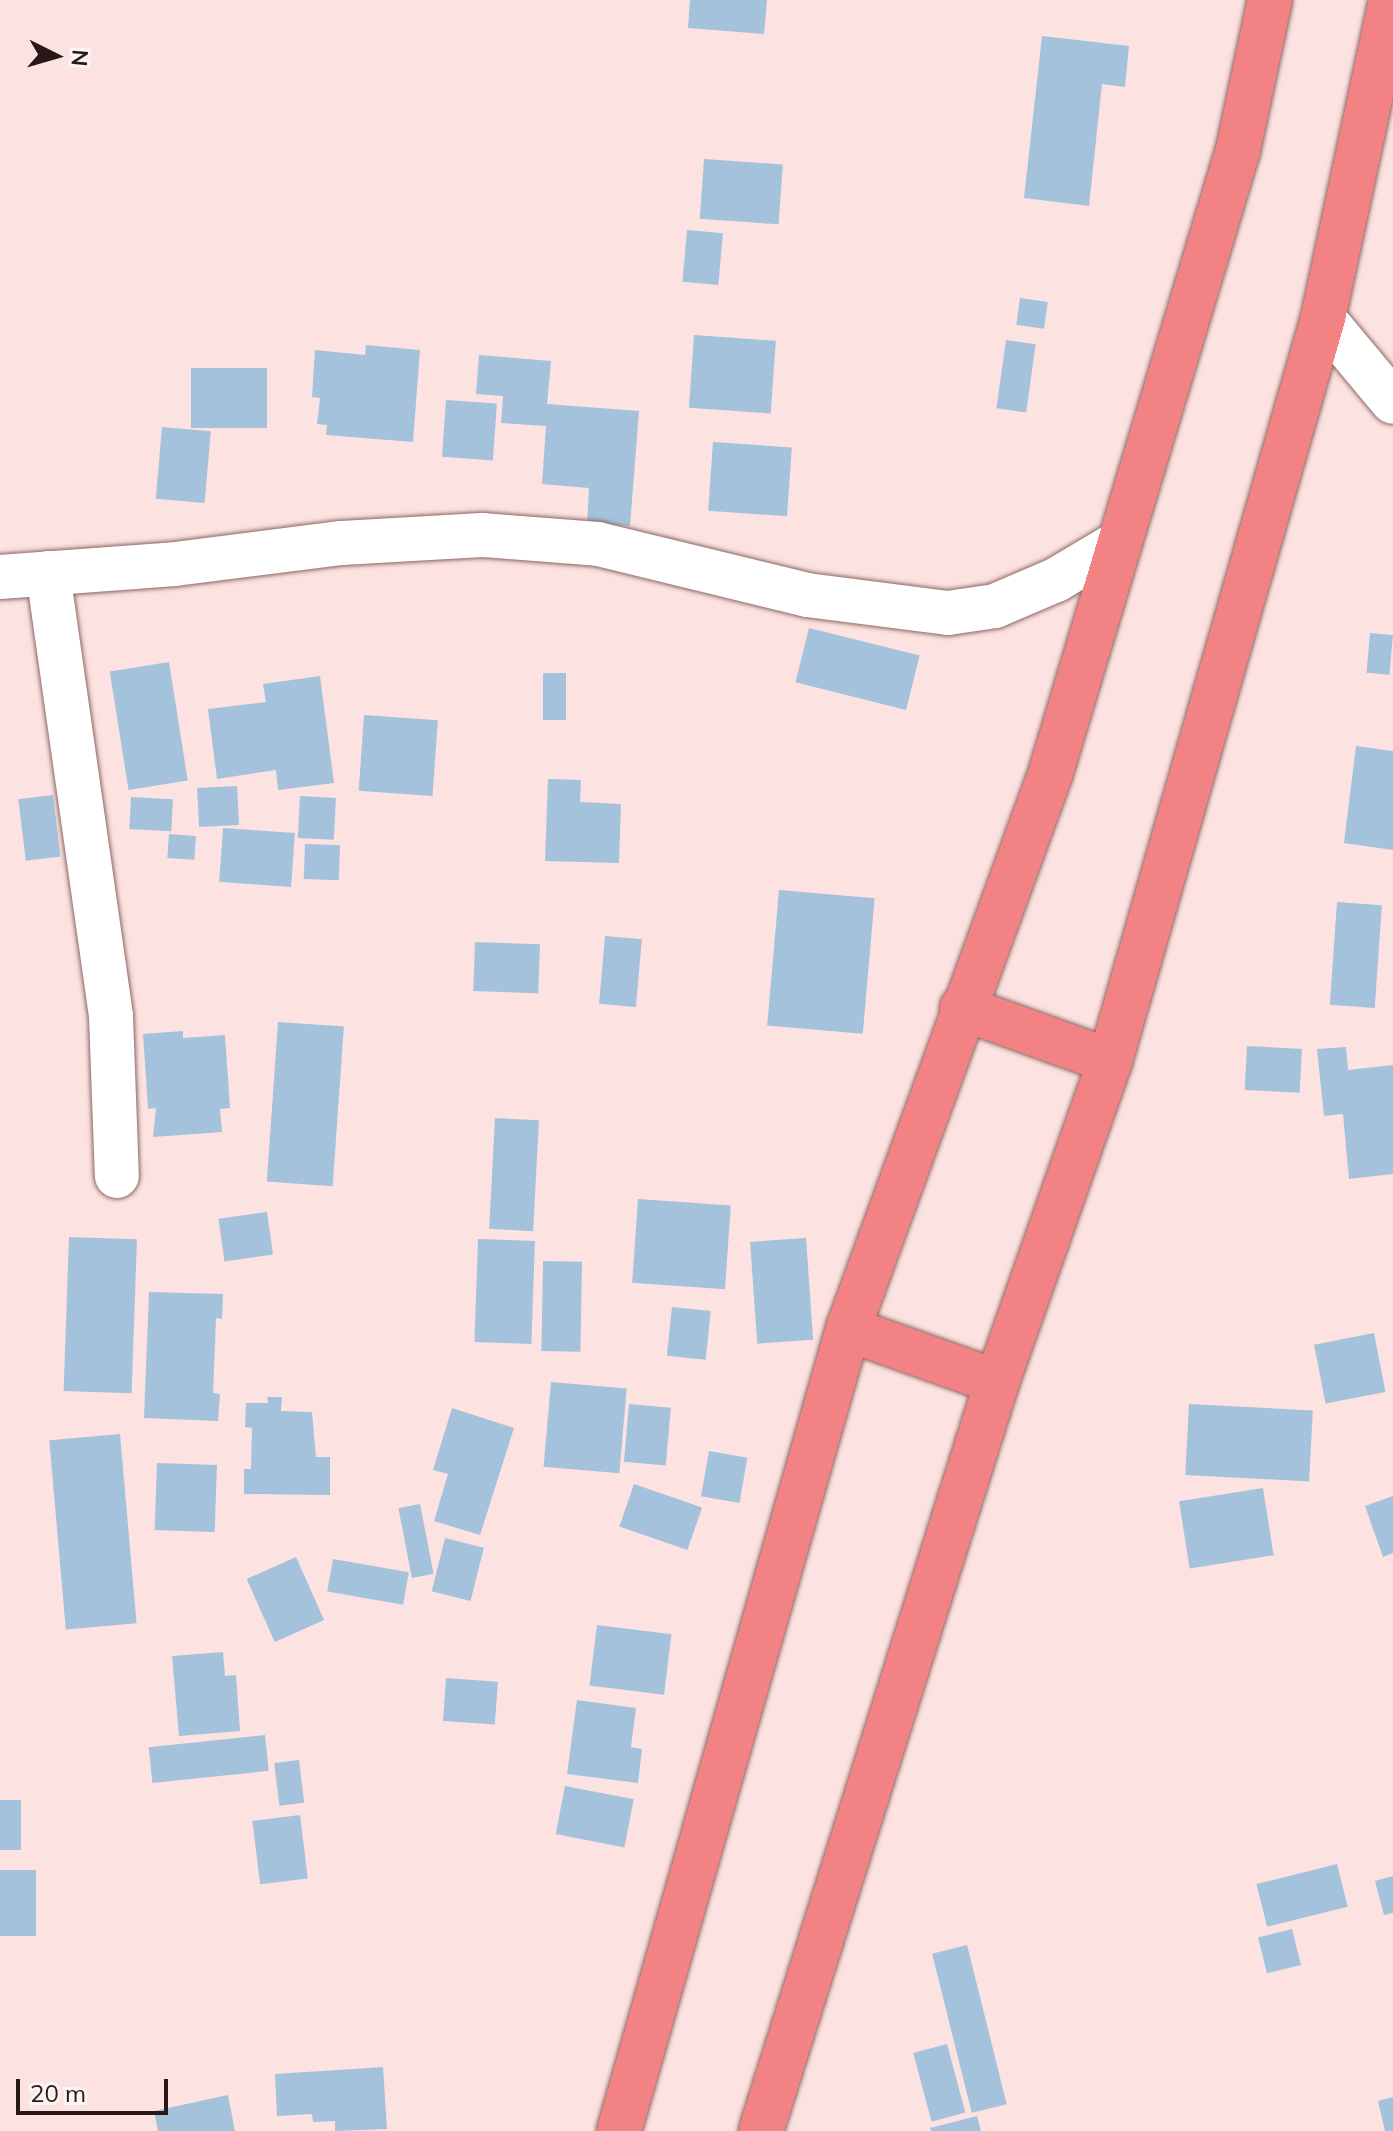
<!DOCTYPE html>
<style>
body{margin:0}
#map{position:relative;width:1393px;height:2131px;overflow:hidden;background:#fce2e0;font-family:Mulish,sans-serif}
div>[style]{position:absolute}
.building>*{inset:0;background:#a5c2dc;transform-origin:0 0}
.roads{filter:drop-shadow(0 0 2px #8c6765) drop-shadow(0 0 2px #8c6765)}
.minor>*{height:44px;margin:-22px;padding:0 22px;transform-origin:22px;border-radius:22px;background:#fff}
.trunk>*{height:44px;margin:-22px;padding:0 22px;transform-origin:22px;border-radius:22px;background:#f28283}
span{translate:-50% -50%;white-space:nowrap;text-align:center;line-height:1.15;-webkit-text-stroke:7px #fcf3f3;paint-order:stroke}
.north{position:absolute;left:16px;top:16px;width:80px;height:80px;-webkit-text-stroke:6px #fcf3f3;paint-order:stroke;rotate:95deg;font-size:22px;font-weight:700;line-height:32px;text-align:center;color:#281918}
.north::after{content:'';display:block;margin:auto;width:28px;height:36px;background:#281918;clip-path:polygon(50% 0,100% 100%,50% 72%,0 100%)}
.scale{position:absolute;left:16px;top:2079px;width:152px;height:36px;box-sizing:border-box;border:4px solid #281918;border-top:0;padding-left:10px;font-size:24px;line-height:28px;white-space:nowrap;color:#281918;-webkit-text-stroke:6px #fcf3f3;paint-order:stroke}
</style>
<div id="map">
<div class="building">
<i style="clip-path:polygon(690px 0,767px 0,764px 34px,688px 28px)"></i>
<i style="clip-path:polygon(1042px 36px,1129px 46px,1125px 87px,1102px 84px,1089px 206px,1024px 198px)"></i>
<i style="left:704px;top:159px;width:79px;height:60px;rotate:4deg"></i>
<i style="left:687px;top:230px;width:36px;height:52px;rotate:5deg"></i>
<i style="left:1020px;top:298px;width:28px;height:27px;rotate:8deg"></i>
<i style="left:694px;top:335px;width:82px;height:73px;rotate:4deg"></i>
<i style="left:1006px;top:340px;width:30px;height:69px;rotate:8deg"></i>
<i style="clip-path:polygon(366px 345px,420px 350px,413px 442px,326px 435px,327px 425px,317px 424px,320px 398px,312px 397px,315px 350px,365px 355px)"></i>
<i style="clip-path:polygon(479px 355px,551px 361px,547px 404px,639px 411px,630px 526px,587px 523px,589px 488px,542px 484px,546px 426px,501px 423px,503px 396px,476px 394px)"></i>
<i style="left:191px;top:368px;width:76px;height:60px"></i>
<i style="left:446px;top:400px;width:51px;height:57px;rotate:4deg"></i>
<i style="left:162px;top:427px;width:49px;height:72px;rotate:5deg"></i>
<i style="left:713px;top:442px;width:79px;height:69px;rotate:4deg"></i>
<i style="left:809px;top:628px;width:114px;height:56px;rotate:14deg"></i>
<i style="left:1370px;top:633px;width:23px;height:40px;rotate:5deg"></i>
<i style="left:169px;top:662px;width:120px;height:60px;rotate:81deg"></i>
<i style="left:543px;top:673px;width:23px;height:47px"></i>
<i style="clip-path:polygon(320px 676px,334px 783px,278px 790px,276px 770px,217px 779px,208px 709px,266px 702px,263px 684px)"></i>
<i style="left:364px;top:715px;width:74px;height:76px;rotate:4deg"></i>
<i style="clip-path:polygon(1356px 746px,1393px 751px,1393px 850px,1344px 843px)"></i>
<i style="clip-path:polygon(548px 779px,581px 780px,580px 802px,621px 804px,619px 863px,545px 861px)"></i>
<i style="left:237px;top:786px;width:39px;height:40px;rotate:87deg"></i>
<i style="left:53px;top:795px;width:62px;height:35px;rotate:83deg"></i>
<i style="left:300px;top:796px;width:36px;height:42px;rotate:3deg"></i>
<i style="left:131px;top:797px;width:42px;height:32px;rotate:3deg"></i>
<i style="left:223px;top:828px;width:72px;height:54px;rotate:4deg"></i>
<i style="left:169px;top:834px;width:27px;height:24px;rotate:4deg"></i>
<i style="left:305px;top:844px;width:35px;height:35px;rotate:2deg"></i>
<i style="left:779px;top:890px;width:96px;height:136px;rotate:5deg"></i>
<i style="left:1337px;top:902px;width:45px;height:103px;rotate:4deg"></i>
<i style="left:605px;top:936px;width:37px;height:68px;rotate:5deg"></i>
<i style="left:475px;top:942px;width:65px;height:49px;rotate:2deg"></i>
<i style="left:278px;top:1022px;width:66px;height:160px;rotate:4deg"></i>
<i style="clip-path:polygon(183px 1031px,183px 1038px,225px 1035px,230px 1108px,220px 1109px,222px 1132px,153px 1137px,156px 1108px,148px 1109px,143px 1034px)"></i>
<i style="left:1247px;top:1046px;width:55px;height:44px;rotate:3deg"></i>
<i style="clip-path:polygon(1346px 1047px,1348px 1070px,1393px 1065px,1393px 1174px,1349px 1179px,1343px 1114px,1324px 1116px,1317px 1049px)"></i>
<i style="left:495px;top:1118px;width:44px;height:111px;rotate:3deg"></i>
<i style="left:638px;top:1199px;width:93px;height:84px;rotate:4deg"></i>
<i style="left:267px;top:1212px;width:43px;height:49px;rotate:82deg"></i>
<i style="left:69px;top:1237px;width:68px;height:154px;rotate:2deg"></i>
<i style="left:806px;top:1238px;width:102px;height:56px;rotate:86deg"></i>
<i style="left:478px;top:1239px;width:57px;height:103px;rotate:2deg"></i>
<i style="left:543px;top:1261px;width:39px;height:90px;rotate:1deg"></i>
<i style="clip-path:polygon(149px 1292px,223px 1294px,222px 1319px,216px 1318px,213px 1393px,220px 1394px,218px 1421px,144px 1418px)"></i>
<i style="left:672px;top:1307px;width:39px;height:49px;rotate:6deg"></i>
<i style="left:1374px;top:1333px;width:60px;height:61px;rotate:79deg"></i>
<i style="left:551px;top:1382px;width:76px;height:85px;rotate:5deg"></i>
<i style="clip-path:polygon(267px 1397px,282px 1397px,281px 1411px,312px 1412px,316px 1457px,330px 1457px,330px 1495px,244px 1494px,244px 1469px,251px 1469px,252px 1428px,245px 1427px,246px 1403px,268px 1403px)"></i>
<i style="left:629px;top:1404px;width:42px;height:58px;rotate:5deg"></i>
<i style="left:1189px;top:1404px;width:124px;height:71px;rotate:3deg"></i>
<i style="clip-path:polygon(452px 1408px,514px 1428px,480px 1535px,434px 1521px,448px 1474px,433px 1470px)"></i>
<i style="left:120px;top:1434px;width:190px;height:71px;rotate:85deg"></i>
<i style="left:709px;top:1451px;width:39px;height:46px;rotate:10deg"></i>
<i style="left:157px;top:1463px;width:60px;height:67px;rotate:2deg"></i>
<i style="left:634px;top:1484px;width:72px;height:45px;rotate:19deg"></i>
<i style="left:1263px;top:1488px;width:68px;height:85px;rotate:81deg"></i>
<i style="clip-path:polygon(1393px 1496px,1393px 1553px,1383px 1557px,1365px 1506px)"></i>
<i style="left:420px;top:1504px;width:71px;height:22px;rotate:79deg"></i>
<i style="left:445px;top:1538px;width:40px;height:55px;rotate:14deg"></i>
<i style="left:296px;top:1557px;width:69px;height:54px;rotate:66deg"></i>
<i style="left:333px;top:1559px;width:77px;height:33px;rotate:10deg"></i>
<i style="left:597px;top:1625px;width:75px;height:61px;rotate:7deg"></i>
<i style="clip-path:polygon(223px 1652px,225px 1676px,236px 1675px,240px 1731px,179px 1736px,172px 1656px)"></i>
<i style="left:446px;top:1678px;width:52px;height:43px;rotate:4deg"></i>
<i style="clip-path:polygon(577px 1700px,636px 1708px,631px 1747px,642px 1749px,638px 1783px,567px 1774px)"></i>
<i style="left:265px;top:1735px;width:36px;height:117px;rotate:84deg"></i>
<i style="left:299px;top:1760px;width:43px;height:25px;rotate:83deg"></i>
<i style="left:565px;top:1786px;width:70px;height:49px;rotate:11deg"></i>
<i style="left:0;top:1800px;width:21px;height:50px"></i>
<i style="left:300px;top:1815px;width:64px;height:48px;rotate:83deg"></i>
<i style="left:1337px;top:1864px;width:44px;height:83px;rotate:76deg"></i>
<i style="left:0;top:1870px;width:36px;height:66px"></i>
<i style="clip-path:polygon(1393px 1876px,1393px 1913px,1384px 1915px,1375px 1881px)"></i>
<i style="left:1292px;top:1929px;width:37px;height:35px;rotate:76deg"></i>
<i style="left:967px;top:1945px;width:164px;height:36px;rotate:76deg"></i>
<i style="left:947px;top:2044px;width:71px;height:35px;rotate:75deg"></i>
<i style="clip-path:polygon(383px 2067px,387px 2129px,335px 2131px,335px 2121px,313px 2122px,312px 2114px,277px 2116px,275px 2074px)"></i>
<i style="clip-path:polygon(228px 2095px,235px 2131px,158px 2131px,154px 2111px)"></i>
<i style="clip-path:polygon(1393px 2097px,1393px 2131px,1385px 2131px,1378px 2101px)"></i>
<i style="clip-path:polygon(977px 2116px,981px 2131px,931px 2131px,930px 2128px)"></i>
</div>
<div class="roads">
<div class="minor">
<i style="left:1323px;top:318px;width:109px;rotate:50.2deg"></i>
<i style="left:48px;top:573px;width:447px;rotate:81.9deg"></i>
<i style="left:111px;top:1016px;width:160px;rotate:87.9deg"></i>
<i style="left:0;top:577px;width:175px;rotate:-4.2deg"></i>
<i style="left:175px;top:564px;width:168px;rotate:-7.2deg"></i>
<i style="left:342px;top:543px;width:140px;rotate:-3.3deg"></i>
<i style="left:482px;top:535px;width:116px;rotate:4.4deg"></i>
<i style="left:598px;top:544px;width:215px;rotate:13.7deg"></i>
<i style="left:807px;top:595px;width:142px;rotate:7.3deg"></i>
<i style="left:948px;top:613px;width:48px;rotate:-8.5deg"></i>
<i style="left:995px;top:606px;width:66px;rotate:-23.1deg"></i>
<i style="left:1056px;top:580px;width:72px;rotate:-30.8deg"></i>
</div>
<div class="trunk">
<i style="left:962px;top:1008px;width:157px;rotate:19.7deg"></i>
<i style="left:848px;top:1329px;width:158px;rotate:19.6deg"></i>
<i style="left:619px;top:2131px;width:834px;rotate:-74.06deg"></i>
<i style="left:848px;top:1329px;width:590px;rotate:-69.97deg"></i>
<i style="left:1050px;top:775px;width:653px;rotate:-73.26deg"></i>
<i style="left:1238px;top:150px;width:153px;rotate:-78deg"></i>
<i style="left:761px;top:2131px;width:785px;rotate:-72.51deg"></i>
<i style="left:997px;top:1382px;width:340px;rotate:-70.6deg"></i>
<i style="left:1110px;top:1061px;width:773px;rotate:-74deg"></i>
<i style="left:1323px;top:318px;width:325px;rotate:-77.9deg"></i>
</div>
</div>
<div class="north">N</div>
<div class="scale">20 m</div>
</div>
